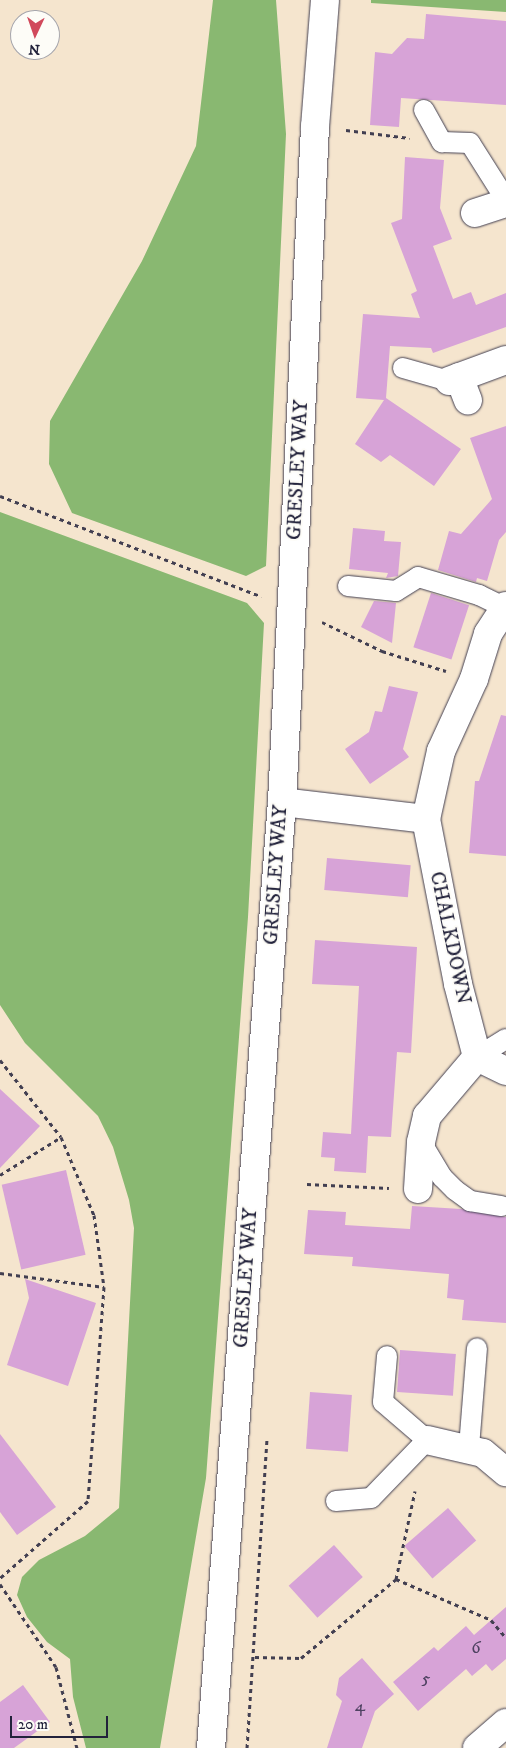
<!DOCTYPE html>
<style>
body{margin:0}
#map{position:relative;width:506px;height:1748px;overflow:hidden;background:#f5e5ce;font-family:"IM FELL DW Pica",serif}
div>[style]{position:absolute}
.forest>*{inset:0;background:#89b871}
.building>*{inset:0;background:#d7a3d7;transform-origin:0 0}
.path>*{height:3px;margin-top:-1.5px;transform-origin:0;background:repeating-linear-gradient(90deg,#423f51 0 4px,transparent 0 8px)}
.roads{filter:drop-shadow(0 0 1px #423f51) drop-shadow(0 0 1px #423f51)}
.service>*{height:20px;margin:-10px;padding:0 10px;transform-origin:10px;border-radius:10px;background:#fff}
.minor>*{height:28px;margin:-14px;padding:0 14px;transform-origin:14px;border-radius:14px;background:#fff}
.tertiary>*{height:28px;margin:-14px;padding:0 14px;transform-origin:14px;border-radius:14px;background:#fff}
span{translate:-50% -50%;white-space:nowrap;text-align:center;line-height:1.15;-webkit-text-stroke:4px #fdfcf7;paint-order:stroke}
.number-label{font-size:18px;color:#4f4262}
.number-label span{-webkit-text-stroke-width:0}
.street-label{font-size:20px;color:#22223b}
.north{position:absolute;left:10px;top:10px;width:50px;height:50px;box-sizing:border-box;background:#fdfcf7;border:1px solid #a5a5ac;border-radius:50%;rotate:183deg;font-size:14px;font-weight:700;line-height:20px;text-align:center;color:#22223b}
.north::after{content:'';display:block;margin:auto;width:18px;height:22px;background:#d1495b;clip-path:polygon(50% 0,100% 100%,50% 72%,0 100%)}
.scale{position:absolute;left:10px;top:1716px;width:98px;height:22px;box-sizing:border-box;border:2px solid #22223b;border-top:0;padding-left:6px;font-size:15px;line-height:18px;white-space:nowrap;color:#22223b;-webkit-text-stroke:4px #fdfcf7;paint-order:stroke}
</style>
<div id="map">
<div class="forest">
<i style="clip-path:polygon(213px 0,276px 0,286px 134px,266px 566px,246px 576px,72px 513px,49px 464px,50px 421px,142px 261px,196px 146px)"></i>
<i style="clip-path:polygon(371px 0,506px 0,506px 12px,371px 3px)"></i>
<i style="clip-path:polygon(0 512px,247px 603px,264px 623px,248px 917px,206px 1478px,160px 1748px,86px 1748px,73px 1697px,70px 1659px,47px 1642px,27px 1617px,17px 1595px,22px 1577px,39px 1560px,85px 1536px,119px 1508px,134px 1228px,129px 1200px,113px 1147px,98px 1116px,25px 1043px,0 1005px)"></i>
</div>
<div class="building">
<i style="clip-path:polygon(426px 14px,506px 21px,506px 105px,401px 98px,399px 127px,370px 125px,375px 52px,392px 54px,407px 38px,424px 39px)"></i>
<i style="clip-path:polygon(405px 157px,444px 160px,440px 208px,452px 239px,433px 246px,453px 299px,471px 292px,476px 305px,506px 293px,506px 327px,433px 353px,431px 348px,390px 346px,386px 398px,461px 449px,434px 486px,390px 455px,381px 462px,355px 444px,384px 400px,356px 398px,363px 314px,420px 318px,411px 294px,417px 291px,391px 223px,402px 219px)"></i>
<i style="clip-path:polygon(506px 426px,506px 532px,499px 540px,487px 581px,477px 578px,476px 582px,438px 570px,449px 531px,461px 534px,492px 499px,470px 438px)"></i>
<i style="clip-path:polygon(353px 528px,385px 531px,384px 541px,401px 542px,398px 576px,386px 578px,388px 573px,349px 569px)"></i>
<i style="left:431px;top:593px;width:40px;height:57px;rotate:18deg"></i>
<i style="clip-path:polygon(374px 601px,396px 603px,392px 643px,361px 627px)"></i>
<i style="clip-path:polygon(389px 686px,418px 692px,403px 749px,409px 757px,370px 784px,345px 749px,369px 732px,375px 711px,382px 712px)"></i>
<i style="clip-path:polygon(501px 715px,506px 716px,506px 856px,469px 853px,475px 781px,479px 781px)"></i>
<i style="left:327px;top:858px;width:84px;height:32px;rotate:5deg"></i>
<i style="clip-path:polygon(315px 940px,417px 947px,411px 1053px,397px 1052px,391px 1137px,368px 1136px,366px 1173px,334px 1171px,335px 1158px,321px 1157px,323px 1132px,351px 1134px,359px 986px,312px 984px)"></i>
<i style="clip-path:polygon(0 1089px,40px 1126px,0 1168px)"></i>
<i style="left:66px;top:1170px;width:87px;height:66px;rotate:77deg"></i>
<i style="clip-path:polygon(412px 1206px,461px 1209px,506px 1217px,506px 1323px,462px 1320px,464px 1300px,447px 1298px,449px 1274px,352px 1266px,353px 1257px,304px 1254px,308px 1210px,346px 1212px,345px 1225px,410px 1229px)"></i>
<i style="clip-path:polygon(25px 1279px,96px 1303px,68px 1386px,7px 1365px,29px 1298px)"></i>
<i style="left:400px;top:1350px;width:56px;height:42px;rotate:4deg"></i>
<i style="left:310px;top:1392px;width:42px;height:57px;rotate:4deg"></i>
<i style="clip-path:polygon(0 1434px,56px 1507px,17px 1535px,0 1512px)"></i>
<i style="left:448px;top:1508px;width:43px;height:58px;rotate:49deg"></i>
<i style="left:334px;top:1545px;width:43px;height:61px;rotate:48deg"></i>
<i style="clip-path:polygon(506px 1607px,506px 1659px,492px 1671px,486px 1664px,472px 1676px,466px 1669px,418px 1711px,393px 1682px,434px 1647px,438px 1651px,466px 1626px,474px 1635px)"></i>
<i style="clip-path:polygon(362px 1658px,394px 1694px,375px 1711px,362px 1748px,327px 1748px,342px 1701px,336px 1695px,339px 1678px)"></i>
<i style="clip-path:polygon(23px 1685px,50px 1722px,14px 1748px,0 1748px,0 1702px)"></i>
</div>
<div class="path">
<i style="left:346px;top:130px;width:64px;rotate:7.2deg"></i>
<i style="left:0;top:496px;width:280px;rotate:21deg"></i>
<i style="left:322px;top:622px;width:67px;rotate:25.8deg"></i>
<i style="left:382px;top:651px;width:67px;rotate:17.4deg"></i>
<i style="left:0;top:1060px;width:98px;rotate:51.6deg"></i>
<i style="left:61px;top:1137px;width:85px;rotate:67.1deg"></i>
<i style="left:94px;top:1215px;width:73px;rotate:82.1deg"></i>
<i style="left:104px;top:1287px;width:215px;rotate:94.3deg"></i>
<i style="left:88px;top:1501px;width:117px;rotate:138.8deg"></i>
<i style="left:0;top:1175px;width:72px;rotate:-31.9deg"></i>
<i style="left:307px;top:1184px;width:82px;rotate:2.8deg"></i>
<i style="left:0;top:1273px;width:105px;rotate:7.7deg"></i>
<i style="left:396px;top:1579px;width:103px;rotate:23.3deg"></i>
<i style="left:491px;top:1620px;width:23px;rotate:50deg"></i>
<i style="left:0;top:1584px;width:100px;rotate:56deg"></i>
<i style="left:56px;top:1667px;width:84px;rotate:75.5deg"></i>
<i style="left:255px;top:1657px;width:46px;rotate:1.2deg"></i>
<i style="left:301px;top:1658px;width:124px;rotate:-39.7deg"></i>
<i style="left:396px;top:1579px;width:90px;rotate:-77.8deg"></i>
<i style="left:247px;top:1748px;width:309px;rotate:-86.3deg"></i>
</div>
<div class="roads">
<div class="service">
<i style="left:424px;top:110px;width:37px;rotate:61deg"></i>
<i style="left:442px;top:142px;width:28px;rotate:2deg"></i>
<i style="left:470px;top:143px;width:67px;rotate:57.7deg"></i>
<i style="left:403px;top:368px;width:48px;rotate:15.8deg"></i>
<i style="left:348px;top:586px;width:48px;rotate:5.9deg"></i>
<i style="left:396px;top:591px;width:26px;rotate:-32deg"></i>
<i style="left:418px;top:577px;width:64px;rotate:16.4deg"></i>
<i style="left:479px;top:595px;width:28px;rotate:26deg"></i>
<i style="left:477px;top:1057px;width:34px;rotate:-32deg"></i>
<i style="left:421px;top:1142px;width:41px;rotate:59deg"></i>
<i style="left:442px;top:1177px;width:18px;rotate:45deg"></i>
<i style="left:455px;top:1190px;width:19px;rotate:36deg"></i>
<i style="left:470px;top:1201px;width:32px;rotate:9deg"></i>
<i style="left:469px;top:1447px;width:99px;rotate:-85.4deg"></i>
<i style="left:336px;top:1501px;width:35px;rotate:-5deg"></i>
<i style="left:371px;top:1498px;width:81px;rotate:-46deg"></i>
<i style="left:427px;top:1440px;width:58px;rotate:-139.2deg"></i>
<i style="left:383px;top:1402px;width:46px;rotate:-85deg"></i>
</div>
<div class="minor">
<i style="left:475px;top:213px;width:33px;rotate:-18deg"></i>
<i style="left:459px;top:377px;width:25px;rotate:69deg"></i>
<i style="left:449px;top:381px;width:61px;rotate:-20.2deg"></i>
<i style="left:506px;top:606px;width:33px;rotate:123deg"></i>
<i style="left:488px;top:634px;width:47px;rotate:107.3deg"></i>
<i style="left:474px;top:679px;width:79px;rotate:114.6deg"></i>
<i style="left:441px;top:751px;width:70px;rotate:102.4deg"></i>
<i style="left:426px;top:819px;width:168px;rotate:79deg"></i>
<i style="left:458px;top:984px;width:75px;rotate:75.4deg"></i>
<i style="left:477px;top:1057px;width:32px;rotate:26deg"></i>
<i style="left:282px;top:802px;width:145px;rotate:6.7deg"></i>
<i style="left:418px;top:1189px;width:47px;rotate:-86.3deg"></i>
<i style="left:421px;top:1142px;width:27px;rotate:-77deg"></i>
<i style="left:427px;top:1116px;width:77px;rotate:-49.7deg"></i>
<i style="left:427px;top:1440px;width:57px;rotate:13.1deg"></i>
<i style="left:483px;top:1453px;width:30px;rotate:40deg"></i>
<i style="left:477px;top:1748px;width:38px;rotate:-41deg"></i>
</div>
<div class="tertiary">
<i style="left:211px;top:1748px;width:949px;rotate:-85.71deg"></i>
<i style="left:282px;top:802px;width:676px;rotate:-87.2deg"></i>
<i style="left:315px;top:127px;width:127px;rotate:-85.5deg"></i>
</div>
</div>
<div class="number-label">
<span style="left:476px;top:1648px">6</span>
<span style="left:426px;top:1679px">5</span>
<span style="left:360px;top:1706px">4</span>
</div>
<div class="street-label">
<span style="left:298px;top:470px;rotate:-87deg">GRESLEY WAY</span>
<span style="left:276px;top:875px;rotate:-86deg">GRESLEY WAY</span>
<span style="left:450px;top:938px;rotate:78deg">CHALKDOWN</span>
<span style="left:246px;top:1278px;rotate:-86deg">GRESLEY WAY</span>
</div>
<div class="north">N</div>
<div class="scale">20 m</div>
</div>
